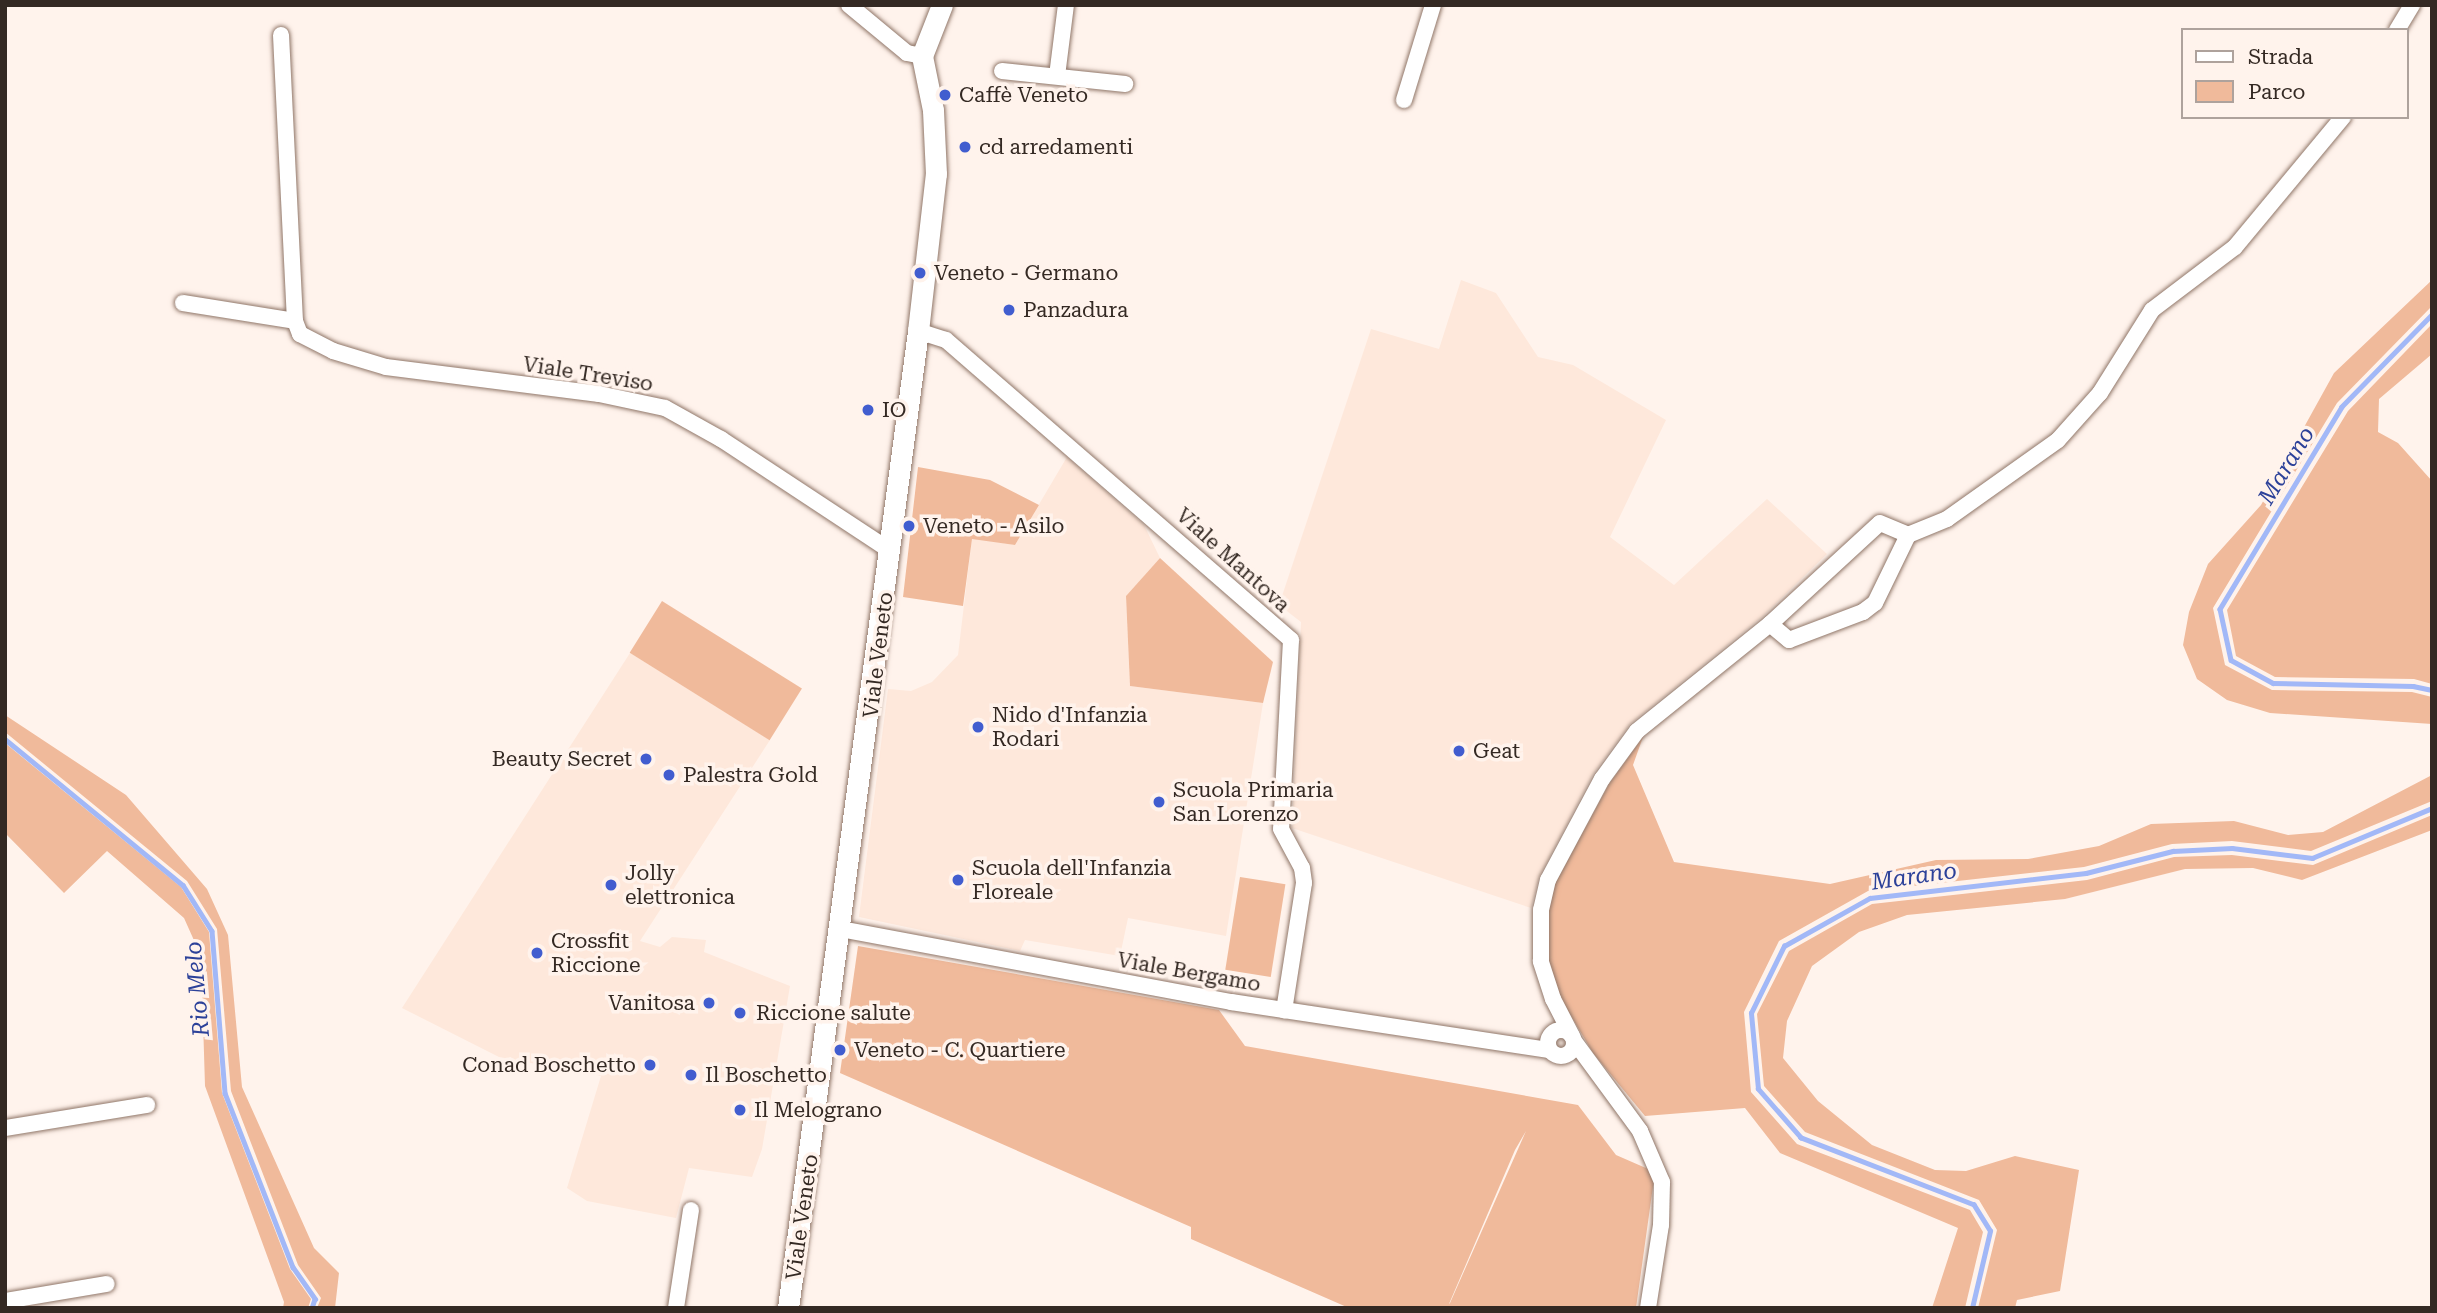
<!DOCTYPE html>
<meta charset="utf-8">
<style>
body{margin:0}
#map{position:relative;width:2437px;height:1313px;overflow:hidden;background:#fff3ec;font-family:"Roboto Serif",serif}
div>[style]{position:absolute}
.built>*{inset:0;background:#fee8db}
.green>*{inset:0;background:#f0ba9b;transform-origin:0 0}
.stream>*{height:4.5px;margin:-2.25px;padding:0 2.25px;transform-origin:2.25px;border-radius:2.25px;background:#a2b8f7}
.roads{filter:drop-shadow(0 0 2px #907668) drop-shadow(0 0 2px #907668)}
.street>*{height:16px;margin:-8px;padding:0 8px;transform-origin:8px;border-radius:8px;background:#fff}
.street>.ring{margin:-8px;padding:0;box-sizing:content-box;background:none;border:16px solid #fff;border-radius:50%}
.secondary>*{height:21px;margin:-10.5px;padding:0 10.5px;transform-origin:10.5px;border-radius:10.5px;background:#fff}
.dots>*{width:19px;height:19px;translate:-50% -50%;box-sizing:border-box;border:4px solid #fff3ec;border-radius:50%}
span{translate:-50% -50%;white-space:nowrap;text-align:center;line-height:1.15;-webkit-text-stroke:7px #fff3ec;paint-order:stroke}
.poi-label{font-size:21px;color:#342923}
.left{translate:0 -50%;text-align:left}
.right{translate:-100% -50%;text-align:right}
.street-label{font-size:21px;color:#342923}
.water-label{font-size:23px;color:#2c4199;font-style:italic}
.frame{position:absolute;inset:0;border:7px solid #342923;pointer-events:none}
.legend{position:absolute;left:2181px;top:28px;width:228px;height:91px;box-sizing:border-box;background:#fff3ec;border:2px solid #aea29c;margin:0;padding:9px 12px;list-style:none;font-size:21px;color:#342923}
.legend li{display:flex;align-items:center;gap:14px;height:35px}
.legend b{width:35px;border:2px solid #aea29c}
</style>
<div id="map">
<div class="built">
<i style="clip-path:polygon(1461px 280px,1496px 293px,1538px 357px,1573px 365px,1666px 420px,1610px 537px,1674px 585px,1767px 499px,1827px 554px,1763px 616px,1630px 724px,1593px 774px,1539px 877px,1531px 908px,1292px 828px,1301px 622px,1279px 605px,1371px 329px,1439px 349px)"></i>
<i style="clip-path:polygon(1067px 457px,1144px 525px,1160px 558px,1126px 596px,1130px 686px,1263px 703px,1226px 936px,1128px 918px,1120px 956px,1025px 940px,1020px 951px,859px 917px,888px 689px,911px 691px,932px 682px,958px 655px,972px 538px,1015px 545px)"></i>
<i style="clip-path:polygon(630px 653px,770px 740px,640px 941px,660px 947px,672px 937px,706px 940px,704px 952px,790px 986px,762px 1149px,752px 1177px,689px 1168px,676px 1218px,587px 1201px,567px 1188px,601px 1076px,499px 1057px,402px 1008px)"></i>
</div>
<div class="green">
<i style="clip-path:polygon(2432px 280px,2432px 306px,2337px 403px,2213px 608px,2225px 665px,2272px 690px,2412px 692px,2432px 697px,2432px 724px,2270px 713px,2227px 700px,2197px 679px,2183px 645px,2189px 612px,2208px 564px,2261px 505px,2334px 373px)"></i>
<i style="clip-path:polygon(2432px 324px,2432px 354px,2379px 399px,2378px 432px,2398px 443px,2432px 481px,2432px 684px,2414px 679px,2275px 677px,2236px 656px,2227px 610px,2348px 411px)"></i>
<i style="clip-path:polygon(918px 467px,990px 480px,1039px 505px,1015px 545px,972px 539px,963px 606px,903px 597px)"></i>
<i style="clip-path:polygon(1160px 558px,1273px 662px,1263px 703px,1130px 686px,1126px 596px)"></i>
<i style="left:662px;top:601px;width:165px;height:61px;rotate:32deg"></i>
<i style="clip-path:polygon(5px 715px,126px 795px,207px 889px,228px 935px,242px 1087px,314px 1248px,339px 1273px,335px 1308px,317px 1308px,321px 1298px,298px 1265px,231px 1091px,217px 929px,187px 881px,5px 732px)"></i>
<i style="clip-path:polygon(1643px 737px,1633px 765px,1674px 862px,1830px 884px,1936px 860px,2028px 859px,2099px 846px,2151px 824px,2234px 821px,2288px 835px,2323px 832px,2432px 775px,2432px 801px,2311px 851px,2232px 841px,2172px 844px,2084px 867px,1868px 891px,1779px 941px,1744px 1012px,1751px 1092px,1797px 1144px,1970px 1210px,1983px 1232px,1965px 1308px,1932px 1308px,1958px 1228px,1780px 1153px,1745px 1108px,1645px 1116px,1593px 1053px,1561px 999px,1548px 963px,1548px 913px,1555px 884px,1609px 784px)"></i>
<i style="clip-path:polygon(5px 743px,181px 887px,209px 932px,222px 1093px,290px 1269px,311px 1299px,308px 1308px,283px 1308px,284px 1302px,205px 1086px,201px 956px,184px 918px,107px 851px,64px 893px,5px 833px)"></i>
<i style="clip-path:polygon(2432px 815px,2432px 830px,2302px 880px,2253px 868px,2185px 869px,2065px 899px,1907px 915px,1859px 932px,1812px 966px,1787px 1021px,1783px 1058px,1818px 1101px,1872px 1145px,1935px 1170px,1966px 1171px,2015px 1156px,2079px 1170px,2060px 1291px,2017px 1300px,2015px 1308px,1978px 1308px,1997px 1230px,1979px 1200px,1805px 1132px,1764px 1086px,1757px 1014px,1789px 951px,1872px 904px,2087px 880px,2174px 857px,2232px 855px,2313px 865px)"></i>
<i style="left:1240px;top:877px;width:46px;height:94px;rotate:9deg"></i>
<i style="clip-path:polygon(evenodd,858px 946px,1219px 1010px,1245px 1046px,1578px 1105px,1616px 1155px,1655px 1172px,1636px 1308px,1349px 1308px,1191px 1239px,1191px 1227px,840px 1073px,858px 946px,1526px 1131px,1450px 1303px,1449px 1304px,1515px 1150px,1526px 1131px)"></i>
</div>
<div class="stream">
<i style="left:2432px;top:315px;width:129px;rotate:134.4deg"></i>
<i style="left:2342px;top:407px;width:236px;rotate:121.1deg"></i>
<i style="left:2220px;top:609px;width:52px;rotate:77.8deg"></i>
<i style="left:2231px;top:660px;width:48px;rotate:28.7deg"></i>
<i style="left:2273px;top:683px;width:140px;rotate:1.2deg"></i>
<i style="left:2413px;top:686px;width:19px;rotate:12deg"></i>
<i style="left:5px;top:739px;width:230px;rotate:39.4deg"></i>
<i style="left:183px;top:885px;width:54px;rotate:57.8deg"></i>
<i style="left:212px;top:931px;width:163px;rotate:85.4deg"></i>
<i style="left:225px;top:1093px;width:187px;rotate:68.7deg"></i>
<i style="left:293px;top:1267px;width:39px;rotate:55deg"></i>
<i style="left:315px;top:1299px;width:9px;rotate:108deg"></i>
<i style="left:1972px;top:1308px;width:79px;rotate:-76.8deg"></i>
<i style="left:1990px;top:1231px;width:31px;rotate:-122deg"></i>
<i style="left:1974px;top:1205px;width:186px;rotate:-158.8deg"></i>
<i style="left:1801px;top:1138px;width:65px;rotate:-131.3deg"></i>
<i style="left:1758px;top:1089px;width:76px;rotate:-95.3deg"></i>
<i style="left:1751px;top:1013px;width:75px;rotate:-63.8deg"></i>
<i style="left:1784px;top:946px;width:98px;rotate:-29.2deg"></i>
<i style="left:1870px;top:898px;width:217px;rotate:-6.6deg"></i>
<i style="left:2086px;top:873px;width:90px;rotate:-14.2deg"></i>
<i style="left:2173px;top:851px;width:59px;rotate:-2.9deg"></i>
<i style="left:2232px;top:848px;width:81px;rotate:7.1deg"></i>
<i style="left:2312px;top:858px;width:130px;rotate:-22.6deg"></i>
</div>
<div class="roads">
<div class="street">
<i style="left:849px;top:5px;width:75px;rotate:39.6deg"></i>
<i style="left:907px;top:53px;width:15px;rotate:11deg"></i>
<i style="left:2397px;top:30px;width:29px;rotate:-59deg"></i>
<i style="left:281px;top:35px;width:286px;rotate:87.2deg"></i>
<i style="left:295px;top:321px;width:14px;rotate:69deg"></i>
<i style="left:300px;top:334px;width:37px;rotate:27deg"></i>
<i style="left:333px;top:351px;width:55px;rotate:16.8deg"></i>
<i style="left:386px;top:367px;width:215px;rotate:7.2deg"></i>
<i style="left:599px;top:394px;width:67px;rotate:12deg"></i>
<i style="left:665px;top:408px;width:64px;rotate:29deg"></i>
<i style="left:721px;top:439px;width:204px;rotate:33.4deg"></i>
<i style="left:1002px;top:71px;width:124px;rotate:6deg"></i>
<i style="left:1057px;top:76px;width:72px;rotate:-82.8deg"></i>
<i style="left:1404px;top:100px;width:99px;rotate:-73deg"></i>
<i style="left:183px;top:303px;width:113px;rotate:9.1deg"></i>
<i style="left:918px;top:331px;width:29px;rotate:18deg"></i>
<i style="left:946px;top:340px;width:457px;rotate:41deg"></i>
<i style="left:1291px;top:640px;width:189px;rotate:93deg"></i>
<i style="left:1281px;top:829px;width:44px;rotate:61.7deg"></i>
<i style="left:1302px;top:868px;width:15px;rotate:82deg"></i>
<i style="left:1304px;top:883px;width:129px;rotate:98.9deg"></i>
<i style="left:1770px;top:624px;width:25px;rotate:40deg"></i>
<i style="left:1789px;top:640px;width:79px;rotate:-20.7deg"></i>
<i style="left:1863px;top:612px;width:15px;rotate:-37deg"></i>
<i style="left:1875px;top:603px;width:76px;rotate:-64.1deg"></i>
<i style="left:841px;top:929px;width:397px;rotate:10.6deg"></i>
<i style="left:1231px;top:1002px;width:322px;rotate:8.6deg"></i>
<i class="ring" style="left:1548px;top:1030px;width:10px;height:10px"></i>
<i style="left:1572px;top:1036px;width:42px;rotate:-117.2deg"></i>
<i style="left:1553px;top:999px;width:40px;rotate:-108deg"></i>
<i style="left:1541px;top:961px;width:51px;rotate:-90deg"></i>
<i style="left:1541px;top:910px;width:31px;rotate:-77deg"></i>
<i style="left:1548px;top:880px;width:115px;rotate:-61.9deg"></i>
<i style="left:1602px;top:779px;width:59px;rotate:-53.9deg"></i>
<i style="left:1637px;top:731px;width:171px;rotate:-38.8deg"></i>
<i style="left:1770px;top:624px;width:149px;rotate:-42.6deg"></i>
<i style="left:1880px;top:523px;width:30px;rotate:23deg"></i>
<i style="left:1908px;top:535px;width:42px;rotate:-22.3deg"></i>
<i style="left:1947px;top:519px;width:136px;rotate:-35.4deg"></i>
<i style="left:2058px;top:440px;width:63px;rotate:-48.2deg"></i>
<i style="left:2100px;top:393px;width:98px;rotate:-57.9deg"></i>
<i style="left:2152px;top:310px;width:104px;rotate:-37.2deg"></i>
<i style="left:2235px;top:247px;width:169px;rotate:-50.3deg"></i>
<i style="left:1574px;top:1041px;width:112px;rotate:53.7deg"></i>
<i style="left:1640px;top:1131px;width:56px;rotate:66.7deg"></i>
<i style="left:1662px;top:1182px;width:43px;rotate:91.3deg"></i>
<i style="left:1661px;top:1225px;width:84px;rotate:98.9deg"></i>
<i style="left:5px;top:1128px;width:144px;rotate:-9.2deg"></i>
<i style="left:5px;top:1301px;width:103px;rotate:-9.5deg"></i>
<i style="left:676px;top:1308px;width:99px;rotate:-81.3deg"></i>
</div>
<div class="secondary">
<i style="left:788px;top:1308px;width:986px;rotate:-82.42deg"></i>
<i style="left:918px;top:331px;width:158px;rotate:-83.5deg"></i>
<i style="left:936px;top:174px;width:64px;rotate:-92.7deg"></i>
<i style="left:933px;top:110px;width:55px;rotate:-101.5deg"></i>
<i style="left:922px;top:56px;width:55px;rotate:-68.6deg"></i>
</div>
</div>
<div class="dots">
<i style="left:945px;top:95px;background:#415dcf"></i>
<i style="left:965px;top:147px;background:#415dcf"></i>
<i style="left:920px;top:273px;background:#415dcf"></i>
<i style="left:1009px;top:310px;background:#415dcf"></i>
<i style="left:868px;top:410px;background:#415dcf"></i>
<i style="left:909px;top:526px;background:#415dcf"></i>
<i style="left:978px;top:727px;background:#415dcf"></i>
<i style="left:1459px;top:751px;background:#415dcf"></i>
<i style="left:646px;top:759px;background:#415dcf"></i>
<i style="left:669px;top:775px;background:#415dcf"></i>
<i style="left:1159px;top:802px;background:#415dcf"></i>
<i style="left:958px;top:880px;background:#415dcf"></i>
<i style="left:611px;top:885px;background:#415dcf"></i>
<i style="left:537px;top:953px;background:#415dcf"></i>
<i style="left:709px;top:1003px;background:#415dcf"></i>
<i style="left:740px;top:1013px;background:#415dcf"></i>
<i style="left:840px;top:1050px;background:#415dcf"></i>
<i style="left:650px;top:1065px;background:#415dcf"></i>
<i style="left:691px;top:1075px;background:#415dcf"></i>
<i style="left:740px;top:1110px;background:#415dcf"></i>
</div>
<div class="poi-label">
<span class="left" style="left:959px;top:95px">Caffè Veneto</span>
<span class="left" style="left:979px;top:147px">cd arredamenti</span>
<span class="left" style="left:934px;top:273px">Veneto - Germano</span>
<span class="left" style="left:1023px;top:310px">Panzadura</span>
<span class="left" style="left:882px;top:410px">IO</span>
<span class="left" style="left:923px;top:526px">Veneto - Asilo</span>
<span class="left" style="left:992px;top:727px">Nido d'Infanzia<br>Rodari</span>
<span class="left" style="left:1473px;top:751px">Geat</span>
<span class="right" style="left:632px;top:759px">Beauty Secret</span>
<span class="left" style="left:683px;top:775px">Palestra Gold</span>
<span class="left" style="left:1173px;top:802px">Scuola Primaria<br>San Lorenzo</span>
<span class="left" style="left:972px;top:880px">Scuola dell'Infanzia<br>Floreale</span>
<span class="left" style="left:625px;top:885px">Jolly<br>elettronica</span>
<span class="left" style="left:551px;top:953px">Crossfit<br>Riccione</span>
<span class="right" style="left:695px;top:1003px">Vanitosa</span>
<span class="left" style="left:756px;top:1013px">Riccione salute</span>
<span class="left" style="left:854px;top:1050px">Veneto - C. Quartiere</span>
<span class="right" style="left:636px;top:1065px">Conad Boschetto</span>
<span class="left" style="left:705px;top:1075px">Il Boschetto</span>
<span class="left" style="left:754px;top:1110px">Il Melograno</span>
</div>
<div class="street-label">
<span style="left:588px;top:374px;rotate:9deg">Viale Treviso</span>
<span style="left:1233px;top:560px;rotate:42deg">Viale Mantova</span>
<span style="left:878px;top:655px;rotate:-83deg">Viale Veneto</span>
<span style="left:1189px;top:972px;rotate:10deg">Viale Bergamo</span>
<span style="left:802px;top:1217px;rotate:-82deg">Viale Veneto</span>
</div>
<div class="water-label">
<span style="left:2287px;top:466px;rotate:-59deg">Marano</span>
<span style="left:1914px;top:877px;rotate:-8deg">Marano</span>
<span style="left:198px;top:989px;rotate:-95deg">Rio Melo</span>
</div>
<div class="frame"></div>
<ul class="legend">
<li><b style="height:9px;background:#fff"></b>Strada</li>
<li><b style="height:19px;background:#f0ba9b"></b>Parco</li>
</ul>
</div>
